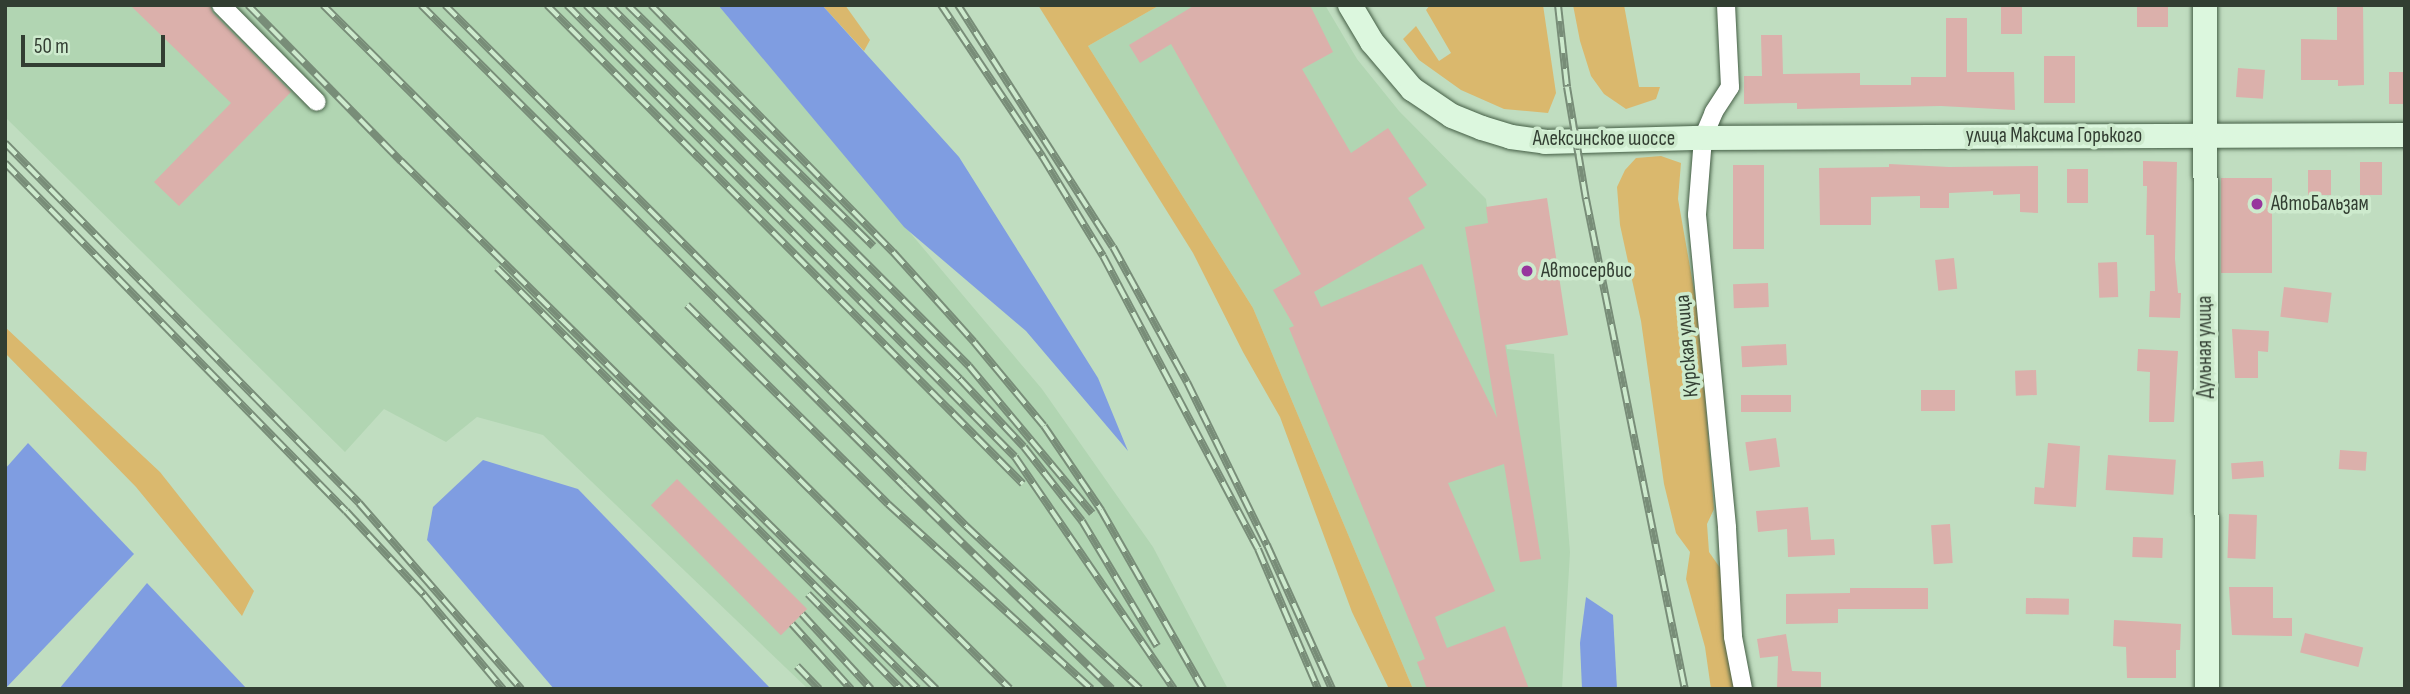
<!DOCTYPE html>
<meta charset="utf-8">
<style>
body{margin:0}
#map{position:relative;width:2410px;height:694px;overflow:hidden;background:#c0ddc0;font-family:"Sofia Sans Condensed",sans-serif}
div>[style]{position:absolute}
.built>*{inset:0;background:#b1d5b2}
.green>*{inset:0;background:#dab86d}
.water>*{inset:0;background:#7f9de1}
.building>*{inset:0;background:#dbb0ab;transform-origin:0 0}
.roads{filter:drop-shadow(0 0 2px #445e45) drop-shadow(0 0 2px #445e45)}
.street>*{height:18px;margin:-9px;padding:0 9px;transform-origin:9px;border-radius:9px;background:#fff}
.secondary>*{height:24px;margin:-12px;padding:0 12px;transform-origin:12px;border-radius:12px;background:#dcf7de}
.rail>*{height:8px;margin-top:-4px;transform-origin:0;background:repeating-linear-gradient(90deg,#cdeacd 0 16px,#788d78 0 32px);box-sizing:border-box;border-block:2px solid #788d78}
.dots>*{width:19px;height:19px;translate:-50% -50%;box-sizing:border-box;border:4px solid #cdeacd;border-radius:50%}
span{translate:-50% -50%;white-space:nowrap;text-align:center;line-height:1.15;-webkit-text-stroke:7px #cdeacd;paint-order:stroke}
.street-label{font-size:21px;color:#323e32}
.poi-label{font-size:21px;color:#323e32}
.left{translate:0 -50%;text-align:left}
.frame{position:absolute;inset:0;border:7px solid #323e32;pointer-events:none}
.scale{position:absolute;left:21px;top:35px;width:144px;height:32px;box-sizing:border-box;border:4px solid #323e32;border-top:0;padding-left:9px;font-size:21px;line-height:24px;white-space:nowrap;color:#323e32;-webkit-text-stroke:5px #cdeacd;paint-order:stroke}
</style>
<div id="map">
<div class="built">
<i style="clip-path:polygon(5px 5px,718px 5px,1042px 389px,1153px 547px,1228px 689px,808px 689px,543px 435px,477px 417px,446px 442px,384px 409px,345px 452px,5px 117px)"></i>
<i style="clip-path:polygon(1160px 5px,1325px 5px,1357px 59px,1399px 111px,1486px 199px,1507px 349px,1554px 354px,1570px 552px,1562px 689px,1413px 689px,1253px 308px,1088px 46px)"></i>
</div>
<div class="green">
<i style="clip-path:polygon(822px 5px,845px 5px,870px 40px,864px 51px)"></i>
<i style="clip-path:polygon(1038px 5px,1160px 5px,1088px 46px,1253px 308px,1413px 689px,1389px 689px,1352px 612px,1280px 417px,1243px 352px,1193px 253px)"></i>
<i style="clip-path:polygon(1430px 5px,1543px 5px,1556px 93px,1548px 113px,1504px 109px,1461px 90px,1419px 60px,1403px 39px,1416px 26px,1439px 61px,1451px 53px,1426px 10px)"></i>
<i style="clip-path:polygon(1573px 5px,1624px 5px,1639px 87px,1660px 87px,1656px 99px,1626px 109px,1604px 94px,1591px 76px,1580px 41px)"></i>
<i style="clip-path:polygon(1661px 156px,1681px 163px,1678px 199px,1699px 318px,1714px 509px,1707px 524px,1709px 552px,1723px 572px,1736px 689px,1711px 689px,1705px 647px,1686px 579px,1690px 552px,1676px 533px,1664px 484px,1641px 321px,1620px 225px,1617px 187px,1625px 170px,1636px 158px)"></i>
<i style="clip-path:polygon(5px 327px,160px 472px,254px 591px,242px 616px,136px 487px,5px 353px)"></i>
</div>
<div class="water">
<i style="clip-path:polygon(718px 5px,822px 5px,959px 157px,1098px 378px,1128px 451px,1026px 331px,904px 227px)"></i>
<i style="clip-path:polygon(28px 443px,134px 554px,5px 689px,5px 469px)"></i>
<i style="clip-path:polygon(483px 460px,578px 489px,771px 689px,554px 689px,427px 540px,433px 507px)"></i>
<i style="clip-path:polygon(147px 583px,247px 689px,59px 689px)"></i>
<i style="clip-path:polygon(1586px 597px,1613px 615px,1617px 689px,1582px 689px,1580px 643px)"></i>
</div>
<div class="building">
<i style="clip-path:polygon(130px 5px,210px 5px,213px 13px,291px 92px,179px 206px,154px 182px,231px 103px)"></i>
<i style="clip-path:polygon(1195px 5px,1310px 5px,1333px 52px,1302px 69px,1351px 153px,1388px 128px,1427px 185px,1408px 198px,1425px 228px,1314px 292px,1321px 307px,1422px 264px,1497px 418px,1465px 227px,1488px 223px,1486px 207px,1547px 198px,1568px 335px,1505px 345px,1541px 559px,1520px 562px,1504px 464px,1448px 483px,1495px 591px,1435px 617px,1447px 648px,1505px 626px,1529px 689px,1427px 689px,1417px 662px,1425px 659px,1289px 328px,1294px 326px,1273px 290px,1301px 274px,1171px 44px,1140px 63px,1129px 45px)"></i>
<i style="left:2001px;top:5px;width:21px;height:29px"></i>
<i style="left:2137px;top:5px;width:31px;height:22px"></i>
<i style="clip-path:polygon(2337px 5px,2363px 5px,2364px 85px,2338px 86px,2338px 80px,2301px 80px,2301px 39px,2337px 40px)"></i>
<i style="clip-path:polygon(1946px 18px,1967px 18px,1967px 72px,2014px 72px,2015px 110px,1941px 106px,1797px 109px,1797px 103px,1744px 104px,1744px 76px,1762px 76px,1761px 35px,1782px 35px,1783px 74px,1860px 73px,1860px 85px,1911px 85px,1911px 77px,1946px 77px)"></i>
<i style="left:2044px;top:56px;width:31px;height:47px"></i>
<i style="left:2238px;top:68px;width:27px;height:29px;rotate:4deg"></i>
<i style="left:2405px;top:72px;width:32px;height:16px;rotate:90deg"></i>
<i style="clip-path:polygon(2143px 161px,2177px 162px,2175px 259px,2178px 293px,2181px 293px,2180px 318px,2149px 317px,2150px 291px,2155px 291px,2154px 235px,2146px 235px,2147px 186px,2143px 186px)"></i>
<i style="left:2360px;top:162px;width:22px;height:33px"></i>
<i style="clip-path:polygon(1889px 164px,1949px 167px,2038px 166px,2038px 213px,2020px 212px,2020px 194px,1993px 195px,1993px 191px,1949px 193px,1949px 208px,1920px 208px,1920px 196px,1871px 197px,1871px 225px,1820px 225px,1819px 168px,1889px 167px)"></i>
<i style="left:1733px;top:165px;width:31px;height:84px"></i>
<i style="left:2067px;top:169px;width:21px;height:34px"></i>
<i style="left:2308px;top:170px;width:23px;height:25px"></i>
<i style="left:2221px;top:178px;width:51px;height:95px"></i>
<i style="left:1954px;top:258px;width:31px;height:19px;rotate:84deg"></i>
<i style="left:2117px;top:262px;width:35px;height:19px;rotate:88deg"></i>
<i style="left:1768px;top:283px;width:24px;height:35px;rotate:88deg"></i>
<i style="left:2284px;top:287px;width:48px;height:30px;rotate:7deg"></i>
<i style="clip-path:polygon(2232px 329px,2269px 331px,2268px 352px,2258px 351px,2258px 378px,2235px 378px)"></i>
<i style="left:1786px;top:344px;width:21px;height:45px;rotate:87deg"></i>
<i style="clip-path:polygon(2138px 349px,2178px 351px,2174px 422px,2149px 422px,2150px 372px,2137px 371px)"></i>
<i style="left:2036px;top:370px;width:25px;height:21px;rotate:88deg"></i>
<i style="left:1955px;top:390px;width:21px;height:34px;rotate:90deg"></i>
<i style="left:1791px;top:395px;width:17px;height:50px;rotate:90deg"></i>
<i style="left:1776px;top:438px;width:29px;height:31px;rotate:82deg"></i>
<i style="clip-path:polygon(2048px 443px,2080px 446px,2076px 507px,2034px 504px,2035px 487px,2044px 488px)"></i>
<i style="left:2340px;top:450px;width:27px;height:19px;rotate:4deg"></i>
<i style="left:2108px;top:455px;width:68px;height:35px;rotate:4deg"></i>
<i style="left:2263px;top:461px;width:16px;height:32px;rotate:86deg"></i>
<i style="left:677px;top:479px;width:184px;height:37px;rotate:45deg"></i>
<i style="clip-path:polygon(1808px 507px,1811px 540px,1834px 539px,1835px 555px,1788px 557px,1787px 529px,1758px 532px,1756px 511px)"></i>
<i style="left:2229px;top:514px;width:28px;height:44px;rotate:2deg"></i>
<i style="left:1950px;top:524px;width:39px;height:19px;rotate:86deg"></i>
<i style="left:2133px;top:537px;width:30px;height:20px;rotate:2deg"></i>
<i style="clip-path:polygon(2229px 587px,2273px 587px,2273px 618px,2292px 618px,2292px 636px,2232px 635px)"></i>
<i style="clip-path:polygon(1850px 588px,1928px 588px,1928px 609px,1838px 609px,1838px 623px,1786px 624px,1786px 594px,1850px 593px)"></i>
<i style="left:2026px;top:598px;width:43px;height:16px;rotate:1deg"></i>
<i style="clip-path:polygon(2114px 620px,2181px 624px,2180px 650px,2176px 650px,2176px 678px,2127px 678px,2126px 647px,2113px 646px)"></i>
<i style="left:2305px;top:633px;width:60px;height:20px;rotate:14deg"></i>
<i style="clip-path:polygon(1786px 634px,1792px 671px,1821px 672px,1821px 689px,1777px 689px,1778px 656px,1760px 658px,1757px 639px)"></i>
</div>
<div class="roads">
<div class="street">
<i style="left:221px;top:5px;width:136px;rotate:45.3deg"></i>
<i style="left:1726px;top:5px;width:82px;rotate:87.2deg"></i>
<i style="left:1730px;top:87px;width:30px;rotate:123deg"></i>
<i style="left:1714px;top:112px;width:28px;rotate:113deg"></i>
<i style="left:1703px;top:138px;width:77px;rotate:94.5deg"></i>
<i style="left:1697px;top:215px;width:314px;rotate:84.5deg"></i>
<i style="left:1727px;top:528px;width:109px;rotate:86.8deg"></i>
<i style="left:1733px;top:637px;width:53px;rotate:79.1deg"></i>
</div>
<div class="secondary">
<i style="left:1350px;top:5px;width:43px;rotate:59.3deg"></i>
<i style="left:1372px;top:42px;width:62px;rotate:49.6deg"></i>
<i style="left:1412px;top:89px;width:48px;rotate:34deg"></i>
<i style="left:1452px;top:116px;width:32px;rotate:22deg"></i>
<i style="left:1482px;top:128px;width:30px;rotate:17deg"></i>
<i style="left:1511px;top:137px;width:34px;rotate:8deg"></i>
<i style="left:1545px;top:142px;width:158px;rotate:-1.5deg"></i>
<i style="left:1703px;top:138px;width:702px;rotate:-0.24deg"></i>
<i style="left:2205px;top:5px;width:684px;rotate:89.83deg"></i>
</div>
</div>
<div class="rail">
<i style="left:248px;top:5px;width:219px;rotate:45.6deg"></i>
<i style="left:401px;top:161px;width:752px;rotate:44.62deg"></i>
<i style="left:323px;top:5px;width:969px;rotate:44.87deg"></i>
<i style="left:421px;top:5px;width:683px;rotate:44.88deg"></i>
<i style="left:905px;top:487px;width:289px;rotate:44.3deg"></i>
<i style="left:445px;top:5px;width:737px;rotate:45deg"></i>
<i style="left:966px;top:526px;width:238px;rotate:43.1deg"></i>
<i style="left:547px;top:5px;width:675px;rotate:45.18deg"></i>
<i style="left:567px;top:5px;width:636px;rotate:45.25deg"></i>
<i style="left:1015px;top:457px;width:281px;rotate:55.6deg"></i>
<i style="left:586px;top:5px;width:529px;rotate:45deg"></i>
<i style="left:960px;top:379px;width:93px;rotate:46.7deg"></i>
<i style="left:1024px;top:447px;width:94px;rotate:51.9deg"></i>
<i style="left:1082px;top:521px;width:146px;rotate:59deg"></i>
<i style="left:609px;top:5px;width:510px;rotate:45.08deg"></i>
<i style="left:969px;top:366px;width:192px;rotate:50.1deg"></i>
<i style="left:628px;top:5px;width:344px;rotate:44.5deg"></i>
<i style="left:651px;top:5px;width:346px;rotate:45.6deg"></i>
<i style="left:893px;top:252px;width:121px;rotate:48deg"></i>
<i style="left:974px;top:342px;width:109px;rotate:50.2deg"></i>
<i style="left:1044px;top:426px;width:102px;rotate:55.8deg"></i>
<i style="left:1101px;top:510px;width:206px;rotate:60.3deg"></i>
<i style="left:941px;top:5px;width:182px;rotate:56.2deg"></i>
<i style="left:1042px;top:156px;width:117px;rotate:58.6deg"></i>
<i style="left:1103px;top:256px;width:331px;rotate:62.1deg"></i>
<i style="left:1258px;top:549px;width:152px;rotate:66.8deg"></i>
<i style="left:958px;top:5px;width:287px;rotate:57.4deg"></i>
<i style="left:1113px;top:247px;width:154px;rotate:61.3deg"></i>
<i style="left:1187px;top:382px;width:182px;rotate:63.9deg"></i>
<i style="left:1267px;top:545px;width:158px;rotate:65.7deg"></i>
<i style="left:1558px;top:5px;width:82px;rotate:83.7deg"></i>
<i style="left:1567px;top:87px;width:114px;rotate:80.4deg"></i>
<i style="left:1586px;top:199px;width:500px;rotate:78.6deg"></i>
<i style="left:5px;top:143px;width:505px;rotate:45.48deg"></i>
<i style="left:359px;top:503px;width:247px;rotate:48.9deg"></i>
<i style="left:5px;top:163px;width:487px;rotate:45.6deg"></i>
<i style="left:346px;top:511px;width:115px;rotate:47.1deg"></i>
<i style="left:424px;top:595px;width:123px;rotate:50deg"></i>
<i style="left:497px;top:268px;width:595px;rotate:45deg"></i>
<i style="left:687px;top:305px;width:283px;rotate:44.7deg"></i>
<i style="left:888px;top:504px;width:275px;rotate:42.3deg"></i>
<i style="left:808px;top:594px;width:133px;rotate:45.6deg"></i>
<i style="left:802px;top:614px;width:102px;rotate:47.4deg"></i>
<i style="left:792px;top:624px;width:88px;rotate:47.8deg"></i>
<i style="left:797px;top:666px;width:32px;rotate:46deg"></i>
</div>
<div class="dots">
<i style="left:2257px;top:204px;background:#97359d"></i>
<i style="left:1527px;top:271px;background:#97359d"></i>
</div>
<div class="street-label">
<span style="left:2054px;top:136px">улица Максима Горького</span>
<span style="left:1604px;top:139px">Алексинское шоссе</span>
<span style="left:1687px;top:346px;rotate:-95deg">Курская улица</span>
<span style="left:2205px;top:347px;rotate:-90deg">Дульная улица</span>
</div>
<div class="poi-label">
<span class="left" style="left:2271px;top:204px">АвтоБальзам</span>
<span class="left" style="left:1541px;top:271px">Автосервис</span>
</div>
<div class="frame"></div>
<div class="scale">50 m</div>
</div>
